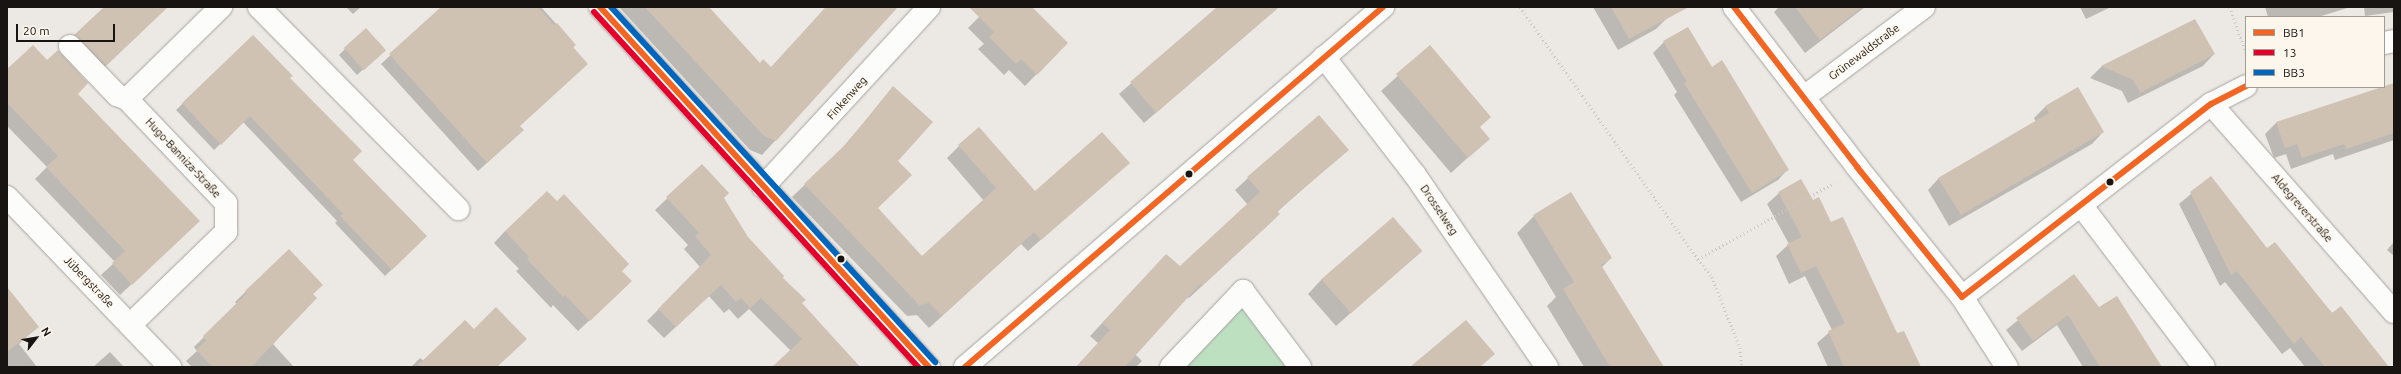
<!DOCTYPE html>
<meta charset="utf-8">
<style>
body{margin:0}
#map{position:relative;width:2401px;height:374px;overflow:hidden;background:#ece8e3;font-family:Ubuntu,sans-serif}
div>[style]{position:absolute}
.green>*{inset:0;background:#bde0c1}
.shadow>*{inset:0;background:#0003}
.building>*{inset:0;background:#cfc2b2;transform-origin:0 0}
.path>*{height:2.5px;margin-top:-1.25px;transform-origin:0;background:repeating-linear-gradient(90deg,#c9c8c6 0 1px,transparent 0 4px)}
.roads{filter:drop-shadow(0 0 1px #a6a39f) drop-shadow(0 0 1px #a6a39f)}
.minor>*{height:22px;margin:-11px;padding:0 11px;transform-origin:11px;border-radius:11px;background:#fcfcfb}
.bus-1>*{height:6px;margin:-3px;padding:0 3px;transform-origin:3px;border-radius:3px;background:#f26522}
.bus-2>*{height:6px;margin:-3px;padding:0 3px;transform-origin:3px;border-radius:3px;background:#e4002b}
.bus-3>*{height:6px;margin:-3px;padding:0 3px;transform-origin:3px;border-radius:3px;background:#0065bd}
.dots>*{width:11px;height:11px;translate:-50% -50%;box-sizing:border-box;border:2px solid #fdf6ec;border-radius:50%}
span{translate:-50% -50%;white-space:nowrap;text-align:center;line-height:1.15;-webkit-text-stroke:3px #fdf6ec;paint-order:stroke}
.street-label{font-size:11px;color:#171411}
.frame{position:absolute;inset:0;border:8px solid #171411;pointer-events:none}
.legend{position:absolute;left:2245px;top:16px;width:140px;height:72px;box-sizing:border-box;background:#fdf6ec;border:1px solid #a19c94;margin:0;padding:5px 7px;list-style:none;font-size:12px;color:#171411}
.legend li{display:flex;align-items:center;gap:8px;height:20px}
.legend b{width:20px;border:1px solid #a19c94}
.north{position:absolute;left:16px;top:318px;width:40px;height:40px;-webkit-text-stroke:3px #fdf6ec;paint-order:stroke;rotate:59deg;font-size:11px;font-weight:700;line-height:16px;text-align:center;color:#171411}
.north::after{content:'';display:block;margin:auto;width:14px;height:18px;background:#171411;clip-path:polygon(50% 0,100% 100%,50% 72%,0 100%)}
.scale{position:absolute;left:16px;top:24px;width:99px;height:18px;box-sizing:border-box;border:2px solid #171411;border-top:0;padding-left:5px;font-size:12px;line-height:14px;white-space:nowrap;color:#171411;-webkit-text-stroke:3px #fdf6ec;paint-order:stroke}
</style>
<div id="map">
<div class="green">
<i style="clip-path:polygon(1242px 303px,1290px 367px,1183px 367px)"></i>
</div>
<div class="shadow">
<i style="clip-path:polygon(105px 7px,167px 7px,95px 76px,64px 46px)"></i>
<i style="clip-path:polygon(346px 7px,361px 7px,353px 14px)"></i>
<i style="clip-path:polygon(442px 7px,541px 7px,575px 45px,519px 126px,514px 138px,478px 171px,381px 64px)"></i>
<i style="clip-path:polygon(619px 7px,711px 7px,709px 9px,760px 64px,771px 68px,826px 7px,897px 7px,762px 155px,750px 150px)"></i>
<i style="clip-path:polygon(989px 7px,1031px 7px,1067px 43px,1025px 86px,1009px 70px,1004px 75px,978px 49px,984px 44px,968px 28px)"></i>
<i style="clip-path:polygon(1218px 7px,1279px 7px,1144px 123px,1119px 94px)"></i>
<i style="clip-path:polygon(1593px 7px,1661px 7px,1667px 18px,1656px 29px,1618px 50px)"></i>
<i style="clip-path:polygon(1779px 7px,1865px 7px,1805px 53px,1774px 12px)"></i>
<i style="clip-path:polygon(2080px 7px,2111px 7px,2086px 19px)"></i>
<i style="clip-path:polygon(2265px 7px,2351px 7px,2318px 17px,2268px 17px)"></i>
<i style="clip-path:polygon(2364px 7px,2394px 7px,2394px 12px,2365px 16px)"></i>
<i style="clip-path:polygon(1687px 28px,1711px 68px,1788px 169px,1778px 180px,1741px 202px,1674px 95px,1677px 92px,1653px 53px,1664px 42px)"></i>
<i style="clip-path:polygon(253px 36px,289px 78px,352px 160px,426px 236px,385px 276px,335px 223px,337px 221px,243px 122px,214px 150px,176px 110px)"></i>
<i style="clip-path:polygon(2159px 38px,2214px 54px,2203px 66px,2128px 103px,2122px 91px,2090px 78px,2101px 67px)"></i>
<i style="clip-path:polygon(1430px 47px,1479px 128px,1488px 139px,1451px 173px,1381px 91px)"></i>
<i style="clip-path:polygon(345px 49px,378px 56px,357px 75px,339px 55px)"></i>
<i style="clip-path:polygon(7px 71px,77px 94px,187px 232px,120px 295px,101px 275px,115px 262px,35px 179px,47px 167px,7px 126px)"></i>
<i style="clip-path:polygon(2394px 84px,2394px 140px,2335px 160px,2333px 154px,2291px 169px,2286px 154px,2274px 158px,2265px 134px,2276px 123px)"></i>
<i style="clip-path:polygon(893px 88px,897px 161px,877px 208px,922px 257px,984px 201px,947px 158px,959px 146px,1034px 192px,1128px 163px,1028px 251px,1021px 244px,929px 328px,917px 315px,907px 316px,792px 197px,838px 153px)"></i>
<i style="clip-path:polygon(2078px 88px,2103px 132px,2092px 144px,1949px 226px,1928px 190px,1939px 178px,2036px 122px,2034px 118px,2045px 107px)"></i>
<i style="clip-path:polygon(1347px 150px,1277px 212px,1279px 214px,1266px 227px,1189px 298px,1187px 297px,1135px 354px,1142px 361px,1136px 367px,1076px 367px,1098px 343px,1090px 336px,1166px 255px,1180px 267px,1248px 205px,1235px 190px,1248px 178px)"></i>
<i style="clip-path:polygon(702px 165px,747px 237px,801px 303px,860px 367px,774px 367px,791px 351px,749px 309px,738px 319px,729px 309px,724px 313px,709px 296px,664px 338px,647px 321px,700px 267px,684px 249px,688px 245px,655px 210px)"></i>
<i style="clip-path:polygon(2211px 177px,2267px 249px,2388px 367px,2305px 367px,2290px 348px,2282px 354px,2225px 282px,2220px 286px,2179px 204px)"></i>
<i style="clip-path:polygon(1779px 193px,1813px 201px,1831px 224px,1897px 334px,1909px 367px,1828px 367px,1817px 343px,1832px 330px,1805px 276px,1789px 284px,1776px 256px,1789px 244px,1767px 204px)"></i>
<i style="clip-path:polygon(1534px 216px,1611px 258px,1601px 268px,1663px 367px,1584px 367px,1547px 306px,1556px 297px,1517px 233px)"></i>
<i style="clip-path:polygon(505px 231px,621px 271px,619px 293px,578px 331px,553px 305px,551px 308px,516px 271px,519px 269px,494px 243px)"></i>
<i style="clip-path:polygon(2394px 242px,2394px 256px,2387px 250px)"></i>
<i style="clip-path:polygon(289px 250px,312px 294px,273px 340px,275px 342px,273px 344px,294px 367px,192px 367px,186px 361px,197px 351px,194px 347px,237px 304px,235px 302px)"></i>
<i style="clip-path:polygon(1421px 251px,1336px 326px,1308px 294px,1322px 279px)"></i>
<i style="clip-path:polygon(2074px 275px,2099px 308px,2161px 367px,2083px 367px,2057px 325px,2022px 351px,2006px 330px)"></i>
<i style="clip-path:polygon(7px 289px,37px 327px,19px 344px,37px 367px,7px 367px)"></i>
<i style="clip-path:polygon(474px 330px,497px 367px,411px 367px,420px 358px,424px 361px)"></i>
<i style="clip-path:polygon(110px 352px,124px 367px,93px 367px)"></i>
</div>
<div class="building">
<i style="clip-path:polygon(104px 7px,168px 7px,106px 66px,74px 35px)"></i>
<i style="clip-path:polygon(441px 7px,538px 7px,554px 25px,557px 23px,576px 45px,573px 47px,588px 64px,520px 126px,524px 130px,487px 163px,389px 54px)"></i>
<i style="clip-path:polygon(645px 7px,709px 7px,760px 63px,763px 59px,771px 67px,826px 7px,898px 7px,776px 141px,764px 136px)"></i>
<i style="clip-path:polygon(969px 7px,1032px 7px,1068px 43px,1037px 75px,1021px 59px,1016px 64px,989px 37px,994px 32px)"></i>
<i style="clip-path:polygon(1217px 7px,1279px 7px,1156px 113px,1130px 82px)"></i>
<i style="clip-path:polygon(1611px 7px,1689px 7px,1629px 39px)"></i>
<i style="clip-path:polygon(1795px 7px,1862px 7px,1820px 40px)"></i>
<i style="clip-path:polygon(2195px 19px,2215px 54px,2140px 93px,2133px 80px,2101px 66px)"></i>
<i style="clip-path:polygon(1688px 27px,1712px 67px,1722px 60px,1789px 170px,1752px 193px,1684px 83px,1687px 82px,1663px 41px)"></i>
<i style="left:366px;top:28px;width:30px;height:30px;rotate:48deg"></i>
<i style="clip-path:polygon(253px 35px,293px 76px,290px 78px,362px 151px,353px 160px,427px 236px,392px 270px,340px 216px,343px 214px,250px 116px,221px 145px,182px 103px)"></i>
<i style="clip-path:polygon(33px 45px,47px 60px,58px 50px,88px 83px,78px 94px,200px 221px,132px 285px,112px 263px,125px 251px,46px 167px,58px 156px,7px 103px,7px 69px)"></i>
<i style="clip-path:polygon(1430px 45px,1491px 117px,1480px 127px,1490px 139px,1468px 158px,1396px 74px)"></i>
<i style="clip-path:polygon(2394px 83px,2394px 133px,2346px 149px,2344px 144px,2302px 158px,2297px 144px,2285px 148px,2276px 122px)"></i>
<i style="clip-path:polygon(893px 86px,933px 122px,898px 161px,912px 175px,878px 208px,922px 256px,996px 188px,958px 145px,979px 127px,1035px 191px,1102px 132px,1130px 163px,1041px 240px,1034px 232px,942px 316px,929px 303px,919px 305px,804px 184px,848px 142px)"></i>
<i style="clip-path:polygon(2078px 87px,2104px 132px,1961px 215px,1938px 178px,2049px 113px,2045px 106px)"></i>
<i style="clip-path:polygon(1319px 115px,1349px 150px,1277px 211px,1280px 214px,1202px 286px,1200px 284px,1125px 367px,1076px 367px,1110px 330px,1102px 323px,1166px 254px,1180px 266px,1260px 192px,1247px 177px)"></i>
<i style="clip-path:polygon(702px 164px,729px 193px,724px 198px,748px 237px,784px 276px,783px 278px,806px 300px,802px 303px,860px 367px,772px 367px,802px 339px,761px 298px,750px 308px,741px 298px,736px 302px,721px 285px,676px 327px,658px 309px,711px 255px,695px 236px,699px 233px,666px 197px)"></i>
<i style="clip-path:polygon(2211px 176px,2267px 248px,2275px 242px,2332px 313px,2341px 306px,2389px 367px,2325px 367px,2301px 337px,2294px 344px,2237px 271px,2231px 275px,2190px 192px)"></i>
<i style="clip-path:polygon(1801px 179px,1813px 200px,1819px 197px,1831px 222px,1843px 217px,1897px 333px,1904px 331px,1921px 367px,1844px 367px,1828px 331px,1845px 323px,1816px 266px,1801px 273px,1787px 244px,1802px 237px,1778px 192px)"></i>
<i style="clip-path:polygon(547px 191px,557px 201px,564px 194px,629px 264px,622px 271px,632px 281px,590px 321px,565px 295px,563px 297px,527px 259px,529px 257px,505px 231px)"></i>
<i style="clip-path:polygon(1571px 192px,1612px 258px,1601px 265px,1664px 367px,1610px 367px,1563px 289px,1574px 282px,1533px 215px)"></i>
<i style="left:1393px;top:217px;width:45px;height:95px;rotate:49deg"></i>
<i style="clip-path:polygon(289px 249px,323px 285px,313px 294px,317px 298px,251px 367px,213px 367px,196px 350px,206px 340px,203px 336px,247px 293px,245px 291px)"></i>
<i style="clip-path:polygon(2074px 274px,2099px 307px,2117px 296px,2162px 367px,2100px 367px,2068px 315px,2033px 341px,2016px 318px)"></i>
<i style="clip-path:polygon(7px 287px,39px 327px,7px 352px)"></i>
<i style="clip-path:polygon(496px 307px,527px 339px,497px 367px,416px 367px,465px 320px,474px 329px)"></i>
<i style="clip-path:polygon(1466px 320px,1495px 354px,1480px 367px,1410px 367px)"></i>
</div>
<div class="path">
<i style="left:1520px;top:7px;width:309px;rotate:54.8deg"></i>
<i style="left:1698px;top:259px;width:156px;rotate:-29.2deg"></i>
<i style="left:2230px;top:7px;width:49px;rotate:70.8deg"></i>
<i style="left:1698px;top:259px;width:23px;rotate:52deg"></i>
<i style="left:1712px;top:277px;width:76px;rotate:68.5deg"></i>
<i style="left:1740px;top:348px;width:19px;rotate:84deg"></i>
</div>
<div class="roads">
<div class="minor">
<i style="left:259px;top:7px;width:284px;rotate:45.4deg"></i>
<i style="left:600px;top:7px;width:488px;rotate:47.6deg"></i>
<i style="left:1734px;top:7px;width:202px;rotate:52.4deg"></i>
<i style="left:1857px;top:167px;width:167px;rotate:51.1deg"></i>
<i style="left:1962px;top:297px;width:83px;rotate:57.3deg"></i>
<i style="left:2384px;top:43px;width:10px;rotate:-11deg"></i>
<i style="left:70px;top:46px;width:68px;rotate:46.2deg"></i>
<i style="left:117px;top:95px;width:11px;rotate:22deg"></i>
<i style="left:1324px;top:57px;width:149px;rotate:52.4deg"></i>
<i style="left:1415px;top:175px;width:233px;rotate:55.5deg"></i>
<i style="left:1804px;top:97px;width:150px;rotate:-36.9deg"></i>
<i style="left:2211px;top:104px;width:277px;rotate:48.7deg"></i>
<i style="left:763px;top:187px;width:245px;rotate:-47.3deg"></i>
<i style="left:7px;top:197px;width:236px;rotate:46.2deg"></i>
<i style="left:2081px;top:205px;width:203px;rotate:52.8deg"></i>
<i style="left:1962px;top:297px;width:315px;rotate:-37.8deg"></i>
<i style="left:2211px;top:104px;width:39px;rotate:-27deg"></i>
<i style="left:130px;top:325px;width:134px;rotate:-44.1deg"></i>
<i style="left:226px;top:232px;width:29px;rotate:-90deg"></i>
<i style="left:226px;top:203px;width:144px;rotate:-133.6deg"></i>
<i style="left:127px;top:99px;width:132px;rotate:-44.4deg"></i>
<i style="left:965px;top:367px;width:552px;rotate:-40.74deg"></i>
<i style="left:1171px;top:367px;width:105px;rotate:-46.5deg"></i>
<i style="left:1243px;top:291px;width:95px;rotate:53.1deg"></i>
</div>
</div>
<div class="bus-1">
<i style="left:600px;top:7px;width:488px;rotate:47.6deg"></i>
<i style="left:1734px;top:7px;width:202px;rotate:52.4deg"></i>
<i style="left:1857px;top:167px;width:167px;rotate:51.1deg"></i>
<i style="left:1962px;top:297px;width:315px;rotate:-37.8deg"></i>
<i style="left:2211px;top:104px;width:39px;rotate:-27deg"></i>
<i style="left:965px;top:367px;width:552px;rotate:-40.74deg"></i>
</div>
<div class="bus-2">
<i style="left:594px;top:12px;width:481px;rotate:47.6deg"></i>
</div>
<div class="bus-3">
<i style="left:611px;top:7px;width:481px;rotate:47.6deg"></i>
</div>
<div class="dots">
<i style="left:1189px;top:174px;background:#171411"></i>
<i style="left:2110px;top:182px;background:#171411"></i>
<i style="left:841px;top:259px;background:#171411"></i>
</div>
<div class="street-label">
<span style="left:1864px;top:52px;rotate:-37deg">Grünewaldstraße</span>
<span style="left:847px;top:98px;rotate:-48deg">Finkenweg</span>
<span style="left:183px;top:158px;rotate:47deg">Hugo-Banniza-Straße</span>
<span style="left:2302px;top:208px;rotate:49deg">Aldegreverstraße</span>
<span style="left:1439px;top:210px;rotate:56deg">Drosselweg</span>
<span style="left:89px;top:282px;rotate:46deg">Jübergstraße</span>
</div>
<div class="frame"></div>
<ul class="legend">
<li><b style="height:5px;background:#f26522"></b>BB1</li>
<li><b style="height:5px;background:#e4002b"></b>13</li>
<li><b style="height:5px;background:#0065bd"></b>BB3</li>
</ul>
<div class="north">N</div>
<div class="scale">20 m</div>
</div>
